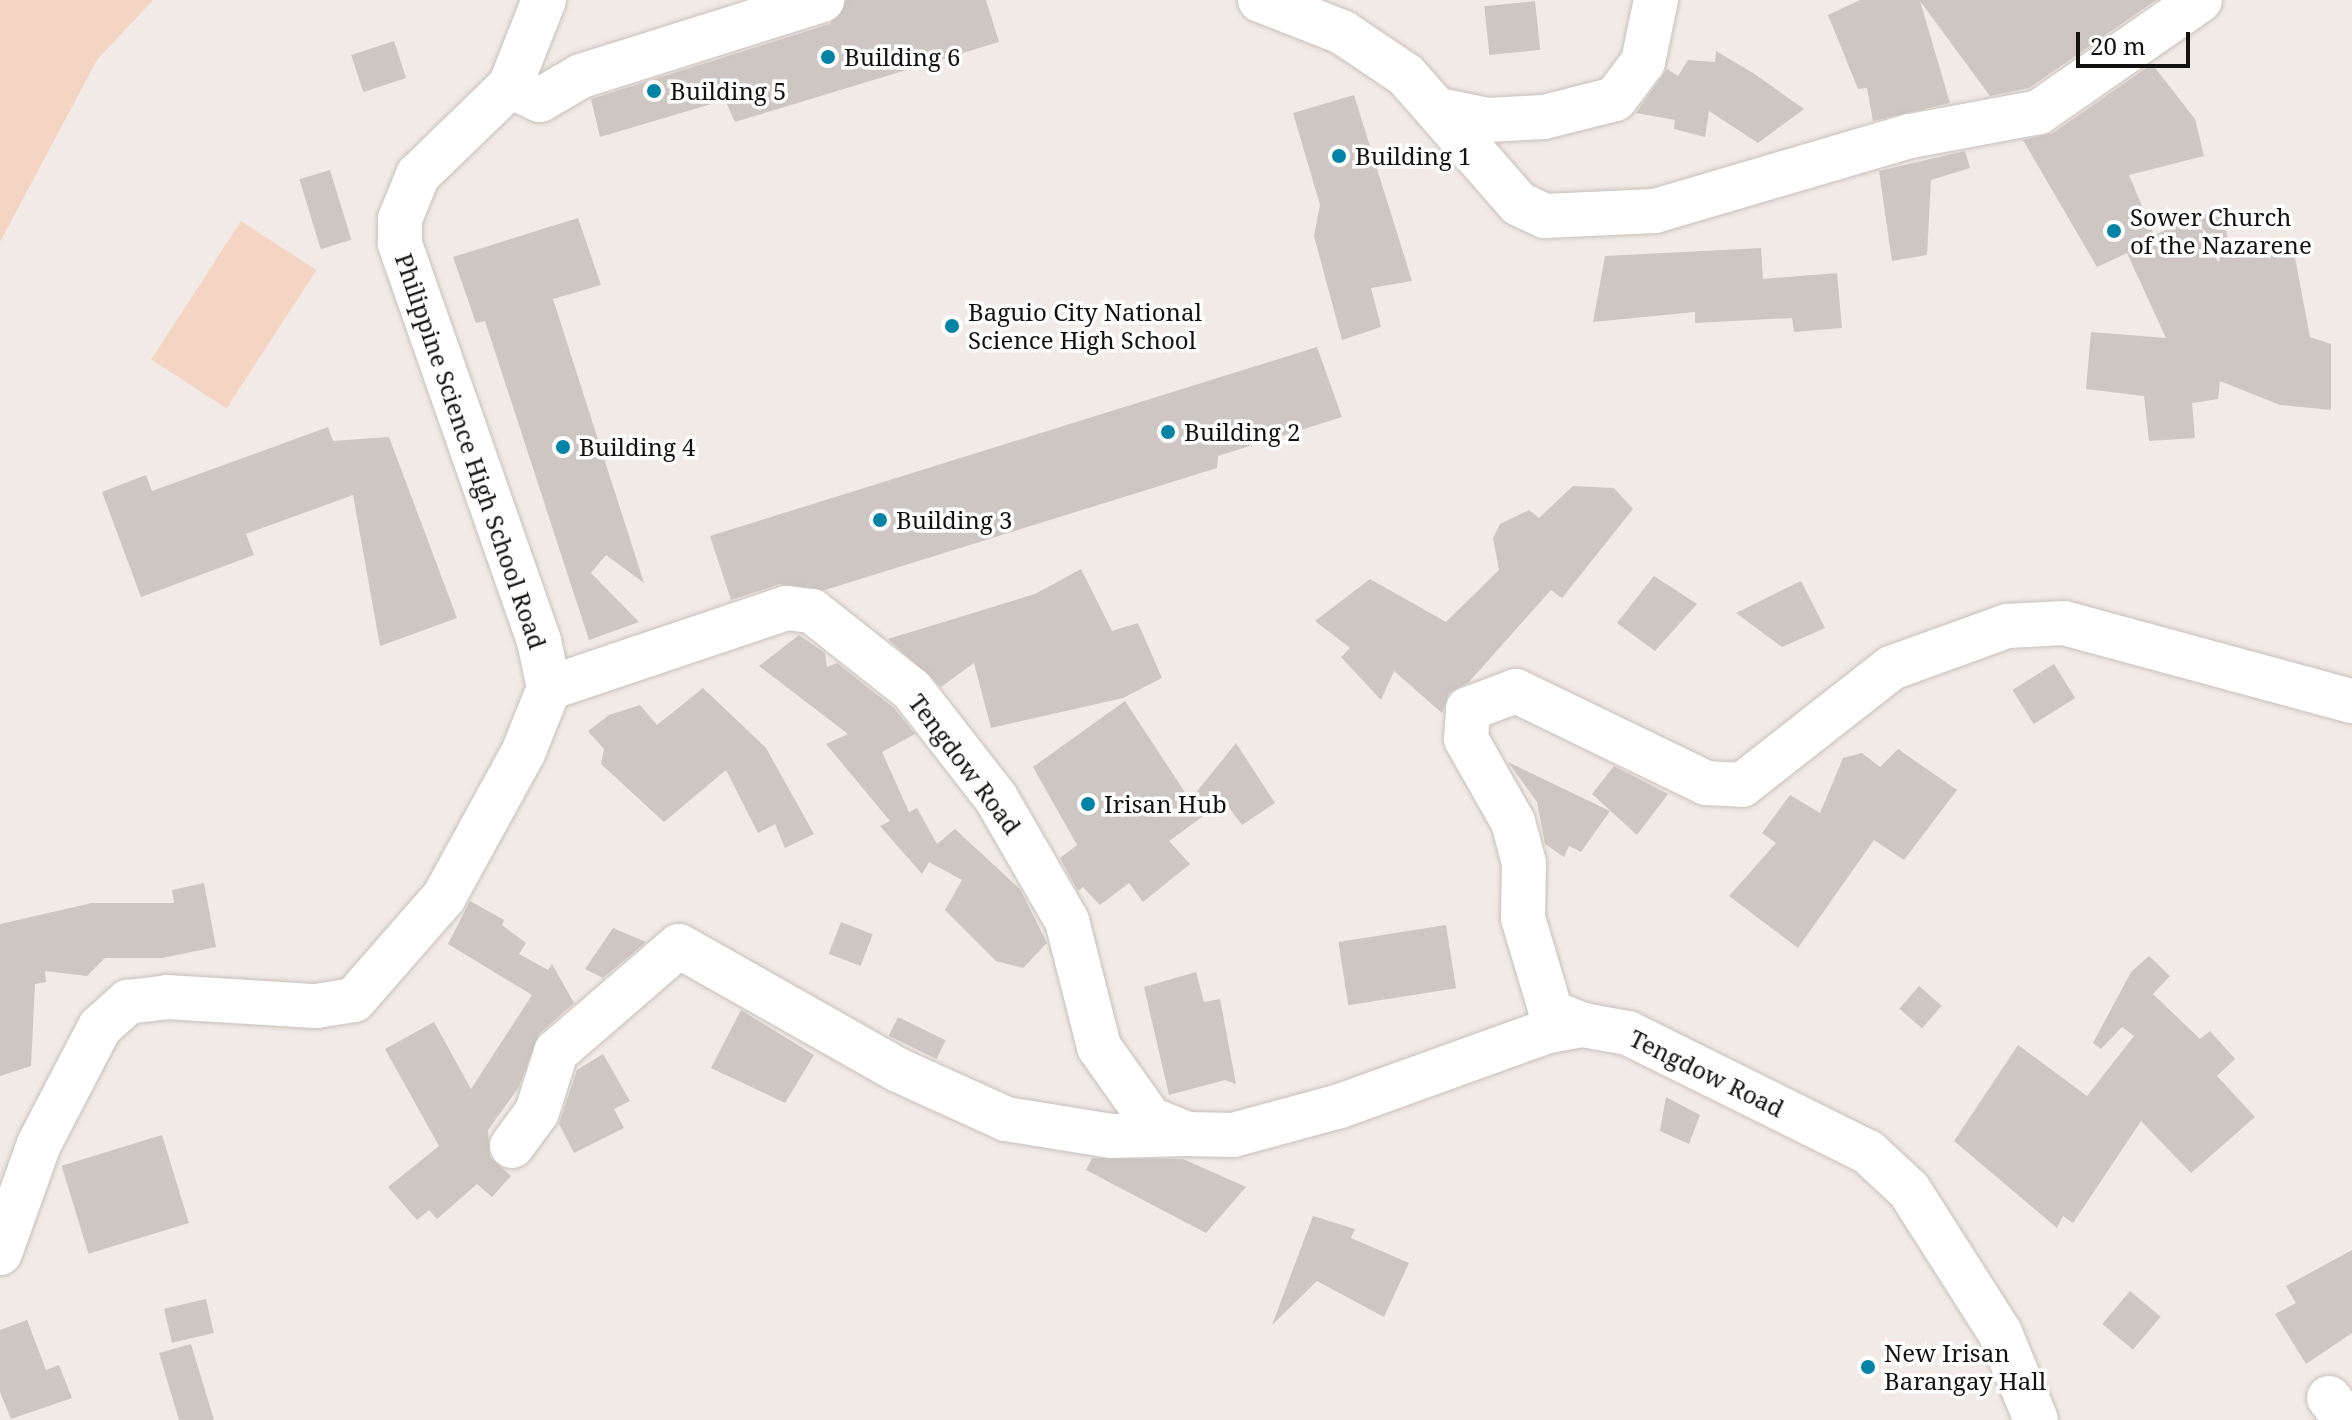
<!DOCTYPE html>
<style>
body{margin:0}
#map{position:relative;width:2352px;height:1420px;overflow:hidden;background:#f2eae6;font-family:"Noto Serif",serif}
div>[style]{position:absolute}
.green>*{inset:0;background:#f4d5c3;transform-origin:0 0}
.building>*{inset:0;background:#cec6c2;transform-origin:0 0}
.roads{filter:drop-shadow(0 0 2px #c8c0bc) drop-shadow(0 0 2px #c8c0bc)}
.minor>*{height:44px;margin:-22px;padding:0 22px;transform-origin:22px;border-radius:22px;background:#fff}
.dots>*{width:22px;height:22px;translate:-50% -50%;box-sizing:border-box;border:4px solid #fff;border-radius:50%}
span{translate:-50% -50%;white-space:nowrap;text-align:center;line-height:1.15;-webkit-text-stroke:7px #fff;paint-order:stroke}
.poi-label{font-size:24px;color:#141210}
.left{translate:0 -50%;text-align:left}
.street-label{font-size:24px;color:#141210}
.scale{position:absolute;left:2076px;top:32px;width:114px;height:36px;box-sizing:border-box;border:4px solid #141210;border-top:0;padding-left:10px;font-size:24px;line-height:28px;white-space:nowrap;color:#141210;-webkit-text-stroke:6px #fff;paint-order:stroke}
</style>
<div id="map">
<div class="green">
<i style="clip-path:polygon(0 0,153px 0,97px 60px,0 242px)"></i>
<i style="left:241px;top:221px;width:90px;height:165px;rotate:33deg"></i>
</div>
<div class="building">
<i style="clip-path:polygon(846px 0,986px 0,999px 42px,735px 122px,725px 100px,600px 137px,591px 99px,830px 24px)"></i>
<i style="clip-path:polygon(1860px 0,2156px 0,2029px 88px,1990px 96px,1920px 1px,1950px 103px,1873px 121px,1867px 88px,1858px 89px,1828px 15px)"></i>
<i style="left:1535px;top:1px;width:49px;height:51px;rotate:84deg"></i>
<i style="left:394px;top:41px;width:39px;height:45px;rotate:72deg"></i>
<i style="clip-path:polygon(1716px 51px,1753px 73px,1804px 109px,1758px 143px,1709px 111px,1705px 137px,1674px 129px,1675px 120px,1636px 113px,1667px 69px,1678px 76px,1688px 60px,1715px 62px)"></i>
<i style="clip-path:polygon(2152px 64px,2195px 119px,2204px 156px,2129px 175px,2154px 235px,2221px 208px,2232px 258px,2293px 247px,2310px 337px,2331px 344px,2331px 410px,2280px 405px,2220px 381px,2218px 399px,2192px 403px,2195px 438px,2149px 441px,2144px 396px,2086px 389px,2091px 332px,2166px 338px,2127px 253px,2097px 267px,2023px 140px,2053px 133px)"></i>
<i style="clip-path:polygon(1354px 95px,1412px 281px,1371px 288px,1381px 327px,1342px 340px,1314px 236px,1320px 205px,1293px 113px)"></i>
<i style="clip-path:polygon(1965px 151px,1970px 168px,1931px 180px,1927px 255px,1892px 261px,1879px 171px)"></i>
<i style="left:330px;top:170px;width:73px;height:32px;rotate:73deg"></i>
<i style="clip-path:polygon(578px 218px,601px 285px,553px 299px,644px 583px,606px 555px,591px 573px,639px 622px,589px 640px,485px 321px,476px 323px,453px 257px)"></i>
<i style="clip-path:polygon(1761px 248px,1763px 279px,1837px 273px,1842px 328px,1794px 332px,1792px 318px,1695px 323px,1695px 312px,1593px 322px,1605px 256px)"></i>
<i style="clip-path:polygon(1317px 347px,1342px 417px,1218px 456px,1217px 468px,825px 590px,780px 584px,731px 600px,710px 536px)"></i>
<i style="clip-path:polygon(328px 427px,333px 441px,389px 437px,457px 618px,380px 646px,353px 495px,246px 534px,254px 555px,141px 597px,102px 492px,146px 475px,152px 491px)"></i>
<i style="clip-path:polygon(1573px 486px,1614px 488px,1633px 509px,1562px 598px,1551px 590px,1469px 682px,1449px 693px,1442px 713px,1394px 671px,1381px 700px,1341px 657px,1350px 648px,1315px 621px,1370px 579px,1446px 622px,1499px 570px,1493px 538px,1500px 524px,1529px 510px,1539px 518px)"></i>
<i style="clip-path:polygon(1081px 569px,1112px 631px,1138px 623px,1162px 678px,1123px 698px,991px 728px,974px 663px,941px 687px,888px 639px,1035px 594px)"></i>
<i style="clip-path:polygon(1654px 576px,1697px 604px,1655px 651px,1617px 623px)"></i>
<i style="clip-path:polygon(1801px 581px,1825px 628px,1782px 647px,1736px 613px)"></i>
<i style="clip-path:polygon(799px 635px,825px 653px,827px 667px,837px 663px,894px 708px,915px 734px,882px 752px,909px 812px,917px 808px,937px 844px,955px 829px,1020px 889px,1047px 943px,1023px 968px,996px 961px,945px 910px,962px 880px,929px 862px,922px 874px,880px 826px,890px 821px,826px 744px,848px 734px,759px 666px)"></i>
<i style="left:2054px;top:664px;width:40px;height:49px;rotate:58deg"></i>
<i style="clip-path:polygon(703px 688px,766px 748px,814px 834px,785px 848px,775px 824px,758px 833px,726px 770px,664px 822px,601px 764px,604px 749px,588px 731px,609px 715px,640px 705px,657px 725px)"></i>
<i style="clip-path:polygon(1125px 701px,1190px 800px,1236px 743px,1275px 803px,1242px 825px,1224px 801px,1169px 841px,1190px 864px,1143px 902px,1129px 883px,1100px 905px,1083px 887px,1078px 891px,1060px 858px,1077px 845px,1033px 767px)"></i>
<i style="clip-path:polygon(1898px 749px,1957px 790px,1904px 860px,1874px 840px,1798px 948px,1729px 896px,1776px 843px,1762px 833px,1790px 795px,1820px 813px,1843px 758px,1862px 753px,1880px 767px)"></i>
<i style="clip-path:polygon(1508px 762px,1610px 811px,1581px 852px,1569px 846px,1564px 857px,1545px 844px,1537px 802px)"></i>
<i style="clip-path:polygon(1614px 766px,1668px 794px,1637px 835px,1592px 794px)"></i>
<i style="clip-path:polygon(204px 883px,216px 947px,162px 958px,105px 958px,87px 976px,45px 971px,46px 982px,35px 984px,31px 1066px,0 1076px,0 924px,92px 903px,174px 903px,172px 890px)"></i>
<i style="clip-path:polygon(470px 901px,504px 920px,502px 925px,526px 943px,519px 954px,548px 970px,552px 964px,574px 1003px,539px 1034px,519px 1087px,488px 1130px,490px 1157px,511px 1176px,492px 1197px,477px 1184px,437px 1219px,429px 1210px,417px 1220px,388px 1187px,439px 1146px,385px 1049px,434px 1022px,471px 1089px,532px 995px,448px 944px)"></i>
<i style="left:841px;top:922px;width:34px;height:34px;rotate:21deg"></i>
<i style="left:1446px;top:925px;width:64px;height:109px;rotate:81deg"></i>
<i style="clip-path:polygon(613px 928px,646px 942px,603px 978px,585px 969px)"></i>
<i style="clip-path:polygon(2149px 956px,2170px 976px,2153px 994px,2200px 1039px,2210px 1031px,2235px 1059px,2217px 1076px,2255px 1117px,2191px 1173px,2141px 1121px,2073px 1223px,2063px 1216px,2057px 1228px,1954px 1141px,2018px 1045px,2087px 1096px,2134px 1036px,2122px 1027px,2101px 1049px,2093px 1043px,2131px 972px)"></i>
<i style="clip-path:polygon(1196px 972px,1204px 1002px,1220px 999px,1236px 1084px,1225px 1080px,1169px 1095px,1144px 987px)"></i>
<i style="left:1919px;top:986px;width:30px;height:30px;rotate:41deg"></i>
<i style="clip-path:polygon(741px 1010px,814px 1055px,785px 1103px,711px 1068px)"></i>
<i style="left:898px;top:1017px;width:53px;height:21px;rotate:26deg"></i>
<i style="clip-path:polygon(603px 1054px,630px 1101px,614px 1109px,624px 1128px,574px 1153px,559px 1124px,577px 1070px)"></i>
<i style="clip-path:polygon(1666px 1097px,1700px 1115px,1689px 1144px,1660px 1131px)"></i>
<i style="left:162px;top:1135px;width:92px;height:105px;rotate:73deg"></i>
<i style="clip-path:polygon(1092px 1158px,1183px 1159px,1246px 1187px,1206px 1233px,1086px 1170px)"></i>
<i style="clip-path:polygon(1313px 1216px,1355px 1229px,1351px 1238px,1409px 1263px,1384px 1317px,1317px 1281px,1272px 1325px)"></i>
<i style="clip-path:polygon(2352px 1250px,2352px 1333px,2306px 1364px,2275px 1314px,2296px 1303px,2286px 1286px)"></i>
<i style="left:2130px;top:1291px;width:40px;height:43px;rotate:40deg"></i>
<i style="left:206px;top:1299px;width:35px;height:43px;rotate:77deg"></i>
<i style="clip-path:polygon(27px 1320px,46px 1370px,59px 1365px,72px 1398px,11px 1419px,0 1392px,0 1330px)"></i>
<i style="clip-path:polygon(191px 1344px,214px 1420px,179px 1420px,159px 1353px)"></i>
</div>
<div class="roads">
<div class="minor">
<i style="left:1260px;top:0;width:88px;rotate:21.3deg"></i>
<i style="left:1342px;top:32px;width:77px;rotate:33.9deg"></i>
<i style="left:1406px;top:75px;width:171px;rotate:48.8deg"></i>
<i style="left:1519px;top:204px;width:29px;rotate:25deg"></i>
<i style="left:1545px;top:216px;width:110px;rotate:-2.6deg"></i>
<i style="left:1655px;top:211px;width:266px;rotate:-16.4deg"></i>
<i style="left:1910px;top:136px;width:131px;rotate:-10.5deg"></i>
<i style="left:2039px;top:112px;width:196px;rotate:-34.8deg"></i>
<i style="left:510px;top:86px;width:33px;rotate:25deg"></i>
<i style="left:540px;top:100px;width:48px;rotate:-30.3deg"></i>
<i style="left:581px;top:76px;width:253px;rotate:-17.5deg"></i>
<i style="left:1439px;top:110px;width:50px;rotate:11.5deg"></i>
<i style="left:1488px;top:120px;width:56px;rotate:-3.1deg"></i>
<i style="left:1544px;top:117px;width:73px;rotate:-14.2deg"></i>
<i style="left:1615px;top:99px;width:46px;rotate:-52.9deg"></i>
<i style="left:1643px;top:62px;width:63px;rotate:-78.2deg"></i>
<i style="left:549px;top:688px;width:251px;rotate:-18.6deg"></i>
<i style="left:787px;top:608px;width:25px;rotate:7deg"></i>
<i style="left:812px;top:611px;width:127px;rotate:38.3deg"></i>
<i style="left:912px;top:690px;width:137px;rotate:52.1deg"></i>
<i style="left:996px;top:798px;width:142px;rotate:60deg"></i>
<i style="left:1067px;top:921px;width:130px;rotate:75.7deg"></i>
<i style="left:1099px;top:1047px;width:88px;rotate:54.7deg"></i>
<i style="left:1150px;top:1119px;width:40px;rotate:22deg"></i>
<i style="left:1187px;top:1134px;width:46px;rotate:1.2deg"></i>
<i style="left:1233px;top:1135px;width:111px;rotate:-15.2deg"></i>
<i style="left:1340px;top:1106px;width:221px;rotate:-19.8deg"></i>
<i style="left:1548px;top:1031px;width:36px;rotate:-10deg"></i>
<i style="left:1583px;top:1025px;width:46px;rotate:10.1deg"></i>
<i style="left:1628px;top:1033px;width:268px;rotate:26.4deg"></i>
<i style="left:1868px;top:1152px;width:56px;rotate:42.8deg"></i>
<i style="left:1909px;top:1190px;width:169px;rotate:57.5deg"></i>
<i style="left:2000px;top:1333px;width:94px;rotate:67.5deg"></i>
<i style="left:1583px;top:1025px;width:35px;rotate:-158deg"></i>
<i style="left:1551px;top:1012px;width:98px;rotate:-106.6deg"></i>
<i style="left:1523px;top:918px;width:55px;rotate:-89deg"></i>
<i style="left:1524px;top:863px;width:42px;rotate:-105deg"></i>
<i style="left:1513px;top:822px;width:95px;rotate:-119.5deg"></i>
<i style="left:1466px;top:739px;width:30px;rotate:-86deg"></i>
<i style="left:1468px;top:709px;width:51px;rotate:-20.6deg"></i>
<i style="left:1516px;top:691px;width:211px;rotate:25.8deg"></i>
<i style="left:1706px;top:783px;width:36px;rotate:3deg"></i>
<i style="left:1742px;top:785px;width:189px;rotate:-38.1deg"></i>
<i style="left:1891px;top:668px;width:123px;rotate:-19.9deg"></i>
<i style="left:2007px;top:626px;width:57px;rotate:-3deg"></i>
<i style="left:2064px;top:623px;width:298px;rotate:15.2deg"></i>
<i style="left:512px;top:1146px;width:42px;rotate:-53.7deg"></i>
<i style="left:537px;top:1112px;width:63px;rotate:-72.4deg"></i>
<i style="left:556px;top:1052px;width:162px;rotate:-40.8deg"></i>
<i style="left:679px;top:946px;width:252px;rotate:29.5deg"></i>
<i style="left:898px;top:1070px;width:119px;rotate:24.4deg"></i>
<i style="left:1006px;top:1119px;width:107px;rotate:9.1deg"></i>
<i style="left:1112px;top:1136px;width:73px;rotate:-1.6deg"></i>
<i style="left:0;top:1253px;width:116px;rotate:-70.3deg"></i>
<i style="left:39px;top:1144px;width:132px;rotate:-62.5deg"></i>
<i style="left:100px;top:1027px;width:38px;rotate:-42deg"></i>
<i style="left:128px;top:1002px;width:39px;rotate:-7deg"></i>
<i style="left:167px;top:997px;width:149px;rotate:3.5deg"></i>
<i style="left:316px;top:1006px;width:38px;rotate:-9deg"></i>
<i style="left:354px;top:1000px;width:137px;rotate:-48.9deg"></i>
<i style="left:444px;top:897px;width:164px;rotate:-61.3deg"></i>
<i style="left:523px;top:753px;width:70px;rotate:-68.2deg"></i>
<i style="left:549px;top:688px;width:48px;rotate:-102deg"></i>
<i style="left:539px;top:641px;width:422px;rotate:-109.3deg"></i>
<i style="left:400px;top:243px;width:24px;rotate:-90deg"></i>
<i style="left:400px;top:219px;width:48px;rotate:-67.8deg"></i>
<i style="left:418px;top:175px;width:128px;rotate:-44.1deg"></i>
<i style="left:510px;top:86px;width:92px;rotate:-68.4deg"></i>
<i style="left:2329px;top:1398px;width:28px;rotate:51deg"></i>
</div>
</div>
<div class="dots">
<i style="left:828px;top:57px;background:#0384a7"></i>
<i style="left:654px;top:91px;background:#0384a7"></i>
<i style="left:1339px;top:156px;background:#0384a7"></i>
<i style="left:2114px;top:231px;background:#0384a7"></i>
<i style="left:952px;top:326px;background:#0384a7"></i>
<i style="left:1168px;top:432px;background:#0384a7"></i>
<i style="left:563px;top:447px;background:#0384a7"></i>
<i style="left:880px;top:520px;background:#0384a7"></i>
<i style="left:1088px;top:804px;background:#0384a7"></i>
<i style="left:1868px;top:1367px;background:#0384a7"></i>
</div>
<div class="poi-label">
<span class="left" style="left:844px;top:57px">Building 6</span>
<span class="left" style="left:670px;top:91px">Building 5</span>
<span class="left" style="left:1355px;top:156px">Building 1</span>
<span class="left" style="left:2130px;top:231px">Sower Church<br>of the Nazarene</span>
<span class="left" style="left:968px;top:326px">Baguio City National<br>Science High School</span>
<span class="left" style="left:1184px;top:432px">Building 2</span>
<span class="left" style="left:579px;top:447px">Building 4</span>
<span class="left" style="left:896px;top:520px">Building 3</span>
<span class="left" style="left:1104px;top:804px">Irisan Hub</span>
<span class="left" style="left:1884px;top:1367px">New Irisan<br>Barangay Hall</span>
</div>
<div class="street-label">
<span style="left:471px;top:451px;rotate:71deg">Philippine Science High School Road</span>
<span style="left:965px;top:764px;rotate:53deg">Tengdow Road</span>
<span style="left:1707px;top:1073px;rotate:26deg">Tengdow Road</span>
</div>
<div class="scale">20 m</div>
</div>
